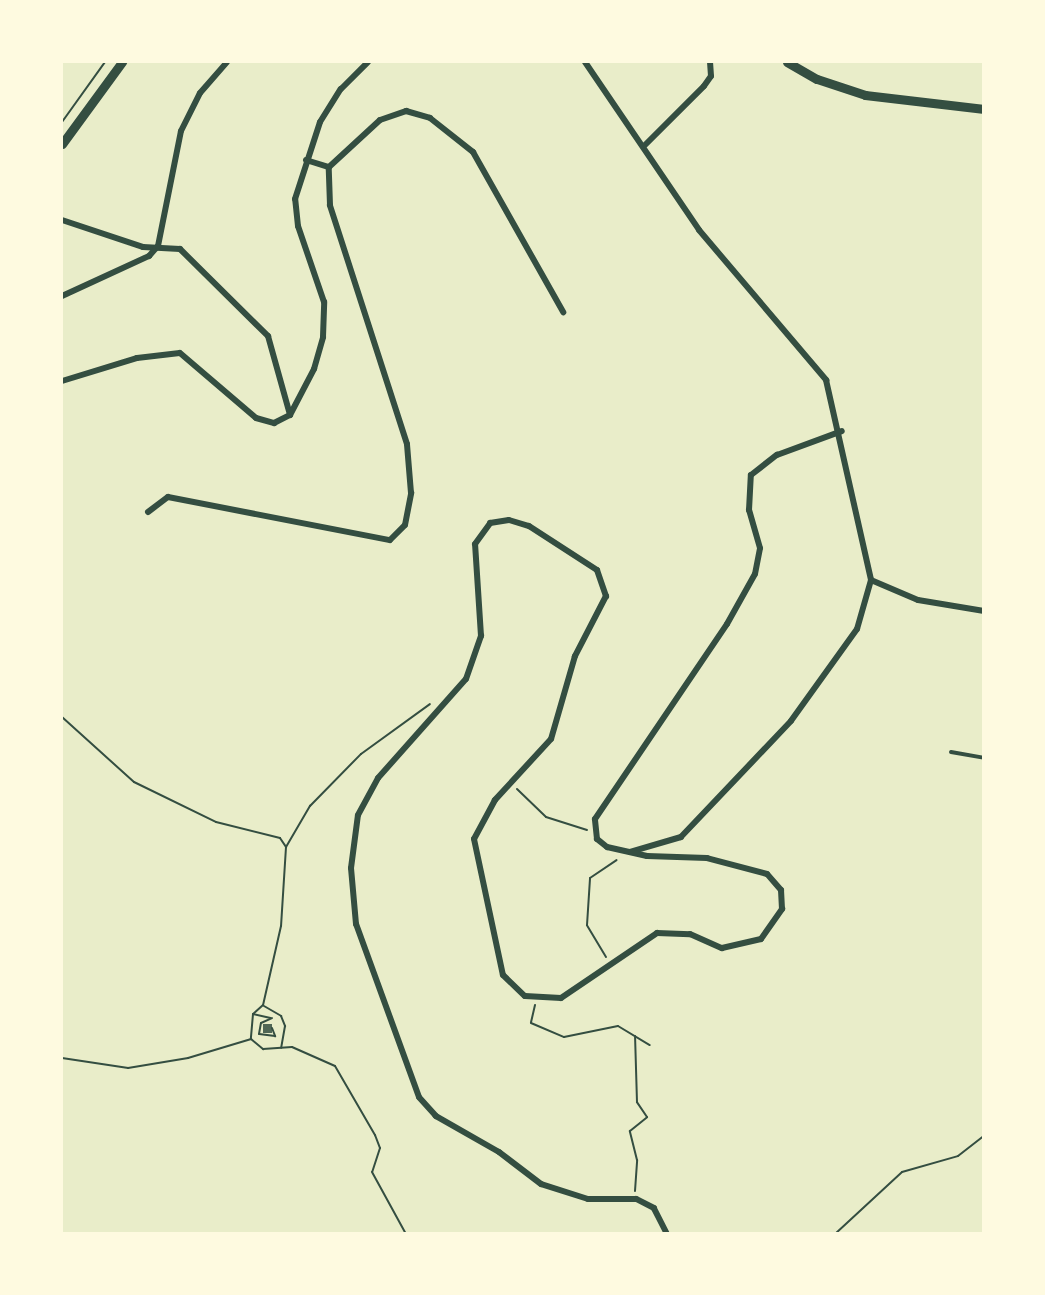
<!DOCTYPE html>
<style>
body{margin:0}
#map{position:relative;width:1045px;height:1295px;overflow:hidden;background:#e9edc9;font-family:"Noto Sans",sans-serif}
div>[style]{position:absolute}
.building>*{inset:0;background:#4f6655;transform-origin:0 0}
.path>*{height:2px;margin:-1px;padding:0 1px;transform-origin:1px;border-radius:1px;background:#344e41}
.service>*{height:4px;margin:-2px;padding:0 2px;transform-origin:2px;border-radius:2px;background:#344e41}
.minor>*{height:6px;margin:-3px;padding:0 3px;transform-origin:3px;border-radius:3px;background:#344e41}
.tertiary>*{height:9px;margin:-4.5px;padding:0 4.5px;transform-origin:4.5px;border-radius:4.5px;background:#344e41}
span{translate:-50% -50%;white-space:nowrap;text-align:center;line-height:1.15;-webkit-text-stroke:4.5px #fefae0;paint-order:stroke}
.frame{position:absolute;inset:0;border:63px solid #fefae0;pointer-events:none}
</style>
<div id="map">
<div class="building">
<i style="left:272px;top:1024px;width:9px;height:9px;rotate:90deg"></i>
</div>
<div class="path">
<i style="left:62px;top:122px;width:74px;rotate:-54.4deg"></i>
<i style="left:62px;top:717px;width:97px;rotate:42.1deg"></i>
<i style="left:134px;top:782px;width:91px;rotate:26deg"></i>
<i style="left:216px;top:822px;width:66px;rotate:14deg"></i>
<i style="left:280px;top:838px;width:11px;rotate:56deg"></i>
<i style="left:286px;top:847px;width:79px;rotate:93.6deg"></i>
<i style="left:281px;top:926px;width:81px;rotate:102.8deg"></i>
<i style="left:263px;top:1005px;width:13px;rotate:138deg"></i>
<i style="left:253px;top:1014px;width:25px;rotate:95deg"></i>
<i style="left:251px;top:1039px;width:16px;rotate:40deg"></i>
<i style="left:263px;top:1049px;width:29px;rotate:-4deg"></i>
<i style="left:292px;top:1047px;width:47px;rotate:23.8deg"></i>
<i style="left:335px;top:1066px;width:80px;rotate:59.9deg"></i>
<i style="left:375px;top:1135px;width:14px;rotate:69deg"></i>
<i style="left:380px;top:1148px;width:25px;rotate:108deg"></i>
<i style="left:372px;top:1172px;width:71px;rotate:61.3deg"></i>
<i style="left:517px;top:789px;width:40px;rotate:44deg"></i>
<i style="left:546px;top:817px;width:43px;rotate:17.6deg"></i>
<i style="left:286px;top:847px;width:48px;rotate:-59.7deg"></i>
<i style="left:310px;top:806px;width:73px;rotate:-45.6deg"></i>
<i style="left:361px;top:754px;width:85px;rotate:-35.9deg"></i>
<i style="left:606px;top:957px;width:37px;rotate:-121deg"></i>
<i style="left:587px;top:925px;width:47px;rotate:-86.3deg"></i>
<i style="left:590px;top:878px;width:32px;rotate:-34deg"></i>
<i style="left:535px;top:1005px;width:18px;rotate:103deg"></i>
<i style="left:531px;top:1023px;width:36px;rotate:23deg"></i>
<i style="left:564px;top:1037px;width:55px;rotate:-11.5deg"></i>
<i style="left:618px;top:1026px;width:37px;rotate:31deg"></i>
<i style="left:264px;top:1006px;width:20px;rotate:30deg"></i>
<i style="left:281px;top:1016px;width:11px;rotate:68deg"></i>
<i style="left:285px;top:1026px;width:22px;rotate:100deg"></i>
<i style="left:253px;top:1014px;width:18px;rotate:13deg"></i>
<i style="left:272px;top:1028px;width:9px;rotate:69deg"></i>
<i style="left:275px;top:1036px;width:16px;rotate:-173deg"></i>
<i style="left:259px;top:1034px;width:11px;rotate:-80deg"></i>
<i style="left:261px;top:1023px;width:12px;rotate:-24deg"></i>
<i style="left:62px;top:1058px;width:67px;rotate:8.6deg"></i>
<i style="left:128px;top:1068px;width:61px;rotate:-9.5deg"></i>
<i style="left:188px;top:1058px;width:66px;rotate:-16.8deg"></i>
<i style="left:635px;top:1191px;width:31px;rotate:-86deg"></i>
<i style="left:637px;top:1160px;width:30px;rotate:-104deg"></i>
<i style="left:630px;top:1131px;width:22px;rotate:-39deg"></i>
<i style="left:647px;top:1117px;width:18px;rotate:-124deg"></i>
<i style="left:637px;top:1102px;width:66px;rotate:-91.7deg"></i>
<i style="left:835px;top:1234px;width:91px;rotate:-42.8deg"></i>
<i style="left:902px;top:1172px;width:58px;rotate:-15.9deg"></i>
<i style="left:958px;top:1156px;width:33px;rotate:-38deg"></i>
</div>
<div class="service">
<i style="left:951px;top:752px;width:34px;rotate:10deg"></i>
</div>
<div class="minor">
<i style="left:585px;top:62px;width:203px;rotate:55.8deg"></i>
<i style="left:699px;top:230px;width:197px;rotate:49.7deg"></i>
<i style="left:826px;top:380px;width:205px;rotate:77.3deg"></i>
<i style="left:871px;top:580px;width:51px;rotate:105.9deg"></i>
<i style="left:857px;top:629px;width:113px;rotate:125.7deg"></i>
<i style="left:791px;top:721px;width:160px;rotate:133.5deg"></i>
<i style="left:681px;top:837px;width:53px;rotate:163.6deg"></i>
<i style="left:645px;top:145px;width:83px;rotate:-45deg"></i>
<i style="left:704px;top:86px;width:12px;rotate:-55deg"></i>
<i style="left:711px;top:76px;width:14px;rotate:-94deg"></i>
<i style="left:306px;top:160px;width:24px;rotate:17deg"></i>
<i style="left:329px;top:167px;width:69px;rotate:-42.7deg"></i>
<i style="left:380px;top:120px;width:28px;rotate:-19deg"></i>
<i style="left:406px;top:111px;width:25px;rotate:16deg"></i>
<i style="left:430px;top:118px;width:55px;rotate:38.3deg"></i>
<i style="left:473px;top:152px;width:184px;rotate:60.6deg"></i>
<i style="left:62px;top:220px;width:85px;rotate:18.4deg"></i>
<i style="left:143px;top:247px;width:37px;rotate:3deg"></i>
<i style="left:180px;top:249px;width:124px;rotate:44.7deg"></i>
<i style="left:268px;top:336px;width:82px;rotate:74.4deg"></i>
<i style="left:62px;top:296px;width:96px;rotate:-24.7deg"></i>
<i style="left:149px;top:256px;width:13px;rotate:-48deg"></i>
<i style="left:158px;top:246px;width:117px;rotate:-78.7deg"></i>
<i style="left:181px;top:131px;width:42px;rotate:-63.4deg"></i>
<i style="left:200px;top:93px;width:41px;rotate:-48.9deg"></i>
<i style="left:62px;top:381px;width:78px;rotate:-17deg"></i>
<i style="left:137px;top:358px;width:43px;rotate:-6.6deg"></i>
<i style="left:180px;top:353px;width:100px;rotate:40.5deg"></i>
<i style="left:256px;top:418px;width:19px;rotate:16deg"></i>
<i style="left:274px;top:423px;width:18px;rotate:-27deg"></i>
<i style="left:290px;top:415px;width:52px;rotate:-62.4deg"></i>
<i style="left:314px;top:369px;width:33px;rotate:-74deg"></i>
<i style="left:323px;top:337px;width:35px;rotate:-88deg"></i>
<i style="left:324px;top:302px;width:80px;rotate:-108.9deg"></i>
<i style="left:298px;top:226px;width:27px;rotate:-96deg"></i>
<i style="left:295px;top:199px;width:81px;rotate:-72deg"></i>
<i style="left:320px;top:122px;width:39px;rotate:-58deg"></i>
<i style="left:341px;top:89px;width:38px;rotate:-45deg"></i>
<i style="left:148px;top:512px;width:25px;rotate:-37deg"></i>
<i style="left:168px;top:497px;width:226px;rotate:11deg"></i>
<i style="left:390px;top:540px;width:21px;rotate:-45deg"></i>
<i style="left:405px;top:525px;width:33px;rotate:-79deg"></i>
<i style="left:411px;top:493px;width:49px;rotate:-94.7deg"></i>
<i style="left:407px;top:444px;width:251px;rotate:-107.9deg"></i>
<i style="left:330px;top:205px;width:38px;rotate:-92deg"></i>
<i style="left:871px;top:580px;width:51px;rotate:23.1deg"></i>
<i style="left:918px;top:600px;width:67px;rotate:9.5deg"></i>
<i style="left:667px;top:1234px;width:29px;rotate:-117deg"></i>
<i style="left:654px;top:1208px;width:20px;rotate:-153deg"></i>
<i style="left:636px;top:1199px;width:48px;rotate:180deg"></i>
<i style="left:588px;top:1199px;width:49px;rotate:-162.3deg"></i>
<i style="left:541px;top:1184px;width:53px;rotate:-142.7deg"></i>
<i style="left:499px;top:1152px;width:73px;rotate:-150.3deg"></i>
<i style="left:436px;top:1116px;width:25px;rotate:-132deg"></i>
<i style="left:419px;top:1097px;width:184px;rotate:-110deg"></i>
<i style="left:356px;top:924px;width:56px;rotate:-95.1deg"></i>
<i style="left:351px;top:868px;width:53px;rotate:-82.5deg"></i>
<i style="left:358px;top:815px;width:42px;rotate:-61.6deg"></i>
<i style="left:378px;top:778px;width:132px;rotate:-48.4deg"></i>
<i style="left:466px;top:679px;width:46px;rotate:-70.8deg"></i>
<i style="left:481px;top:636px;width:92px;rotate:-93.7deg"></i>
<i style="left:475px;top:544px;width:26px;rotate:-54deg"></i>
<i style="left:490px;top:523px;width:19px;rotate:-9deg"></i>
<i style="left:509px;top:520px;width:21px;rotate:17deg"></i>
<i style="left:529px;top:526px;width:81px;rotate:32.9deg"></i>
<i style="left:597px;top:570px;width:28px;rotate:71deg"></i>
<i style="left:606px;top:596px;width:68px;rotate:117.3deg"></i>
<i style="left:575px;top:656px;width:86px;rotate:106.1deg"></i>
<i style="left:551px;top:739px;width:83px;rotate:132.6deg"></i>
<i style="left:495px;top:800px;width:44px;rotate:118.3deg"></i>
<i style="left:474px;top:839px;width:139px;rotate:78deg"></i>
<i style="left:503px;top:975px;width:30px;rotate:44deg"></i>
<i style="left:525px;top:996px;width:36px;rotate:3deg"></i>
<i style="left:561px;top:998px;width:116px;rotate:-34.1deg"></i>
<i style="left:657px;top:933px;width:33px;rotate:2deg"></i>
<i style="left:690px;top:934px;width:35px;rotate:24deg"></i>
<i style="left:722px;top:948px;width:40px;rotate:-13deg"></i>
<i style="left:761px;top:939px;width:37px;rotate:-55deg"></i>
<i style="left:782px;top:909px;width:19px;rotate:-93deg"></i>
<i style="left:781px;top:890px;width:21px;rotate:-131deg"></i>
<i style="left:767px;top:874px;width:62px;rotate:-165.1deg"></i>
<i style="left:707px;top:858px;width:60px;rotate:-178.1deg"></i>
<i style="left:647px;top:856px;width:41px;rotate:-167.3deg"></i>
<i style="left:607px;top:847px;width:13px;rotate:-141deg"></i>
<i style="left:597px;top:839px;width:20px;rotate:-96deg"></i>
<i style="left:595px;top:819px;width:235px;rotate:-55.9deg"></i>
<i style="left:727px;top:624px;width:57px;rotate:-60.8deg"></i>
<i style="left:755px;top:574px;width:26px;rotate:-79deg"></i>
<i style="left:760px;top:548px;width:40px;rotate:-106deg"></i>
<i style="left:749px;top:510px;width:35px;rotate:-87deg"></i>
<i style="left:751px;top:475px;width:33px;rotate:-38deg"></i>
<i style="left:777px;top:455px;width:69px;rotate:-20.3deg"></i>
</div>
<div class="tertiary">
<i style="left:787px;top:62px;width:34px;rotate:30deg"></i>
<i style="left:817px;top:79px;width:51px;rotate:18.4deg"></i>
<i style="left:865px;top:95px;width:120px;rotate:6.7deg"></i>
<i style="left:62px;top:144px;width:102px;rotate:-53.8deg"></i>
</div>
<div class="frame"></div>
</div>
